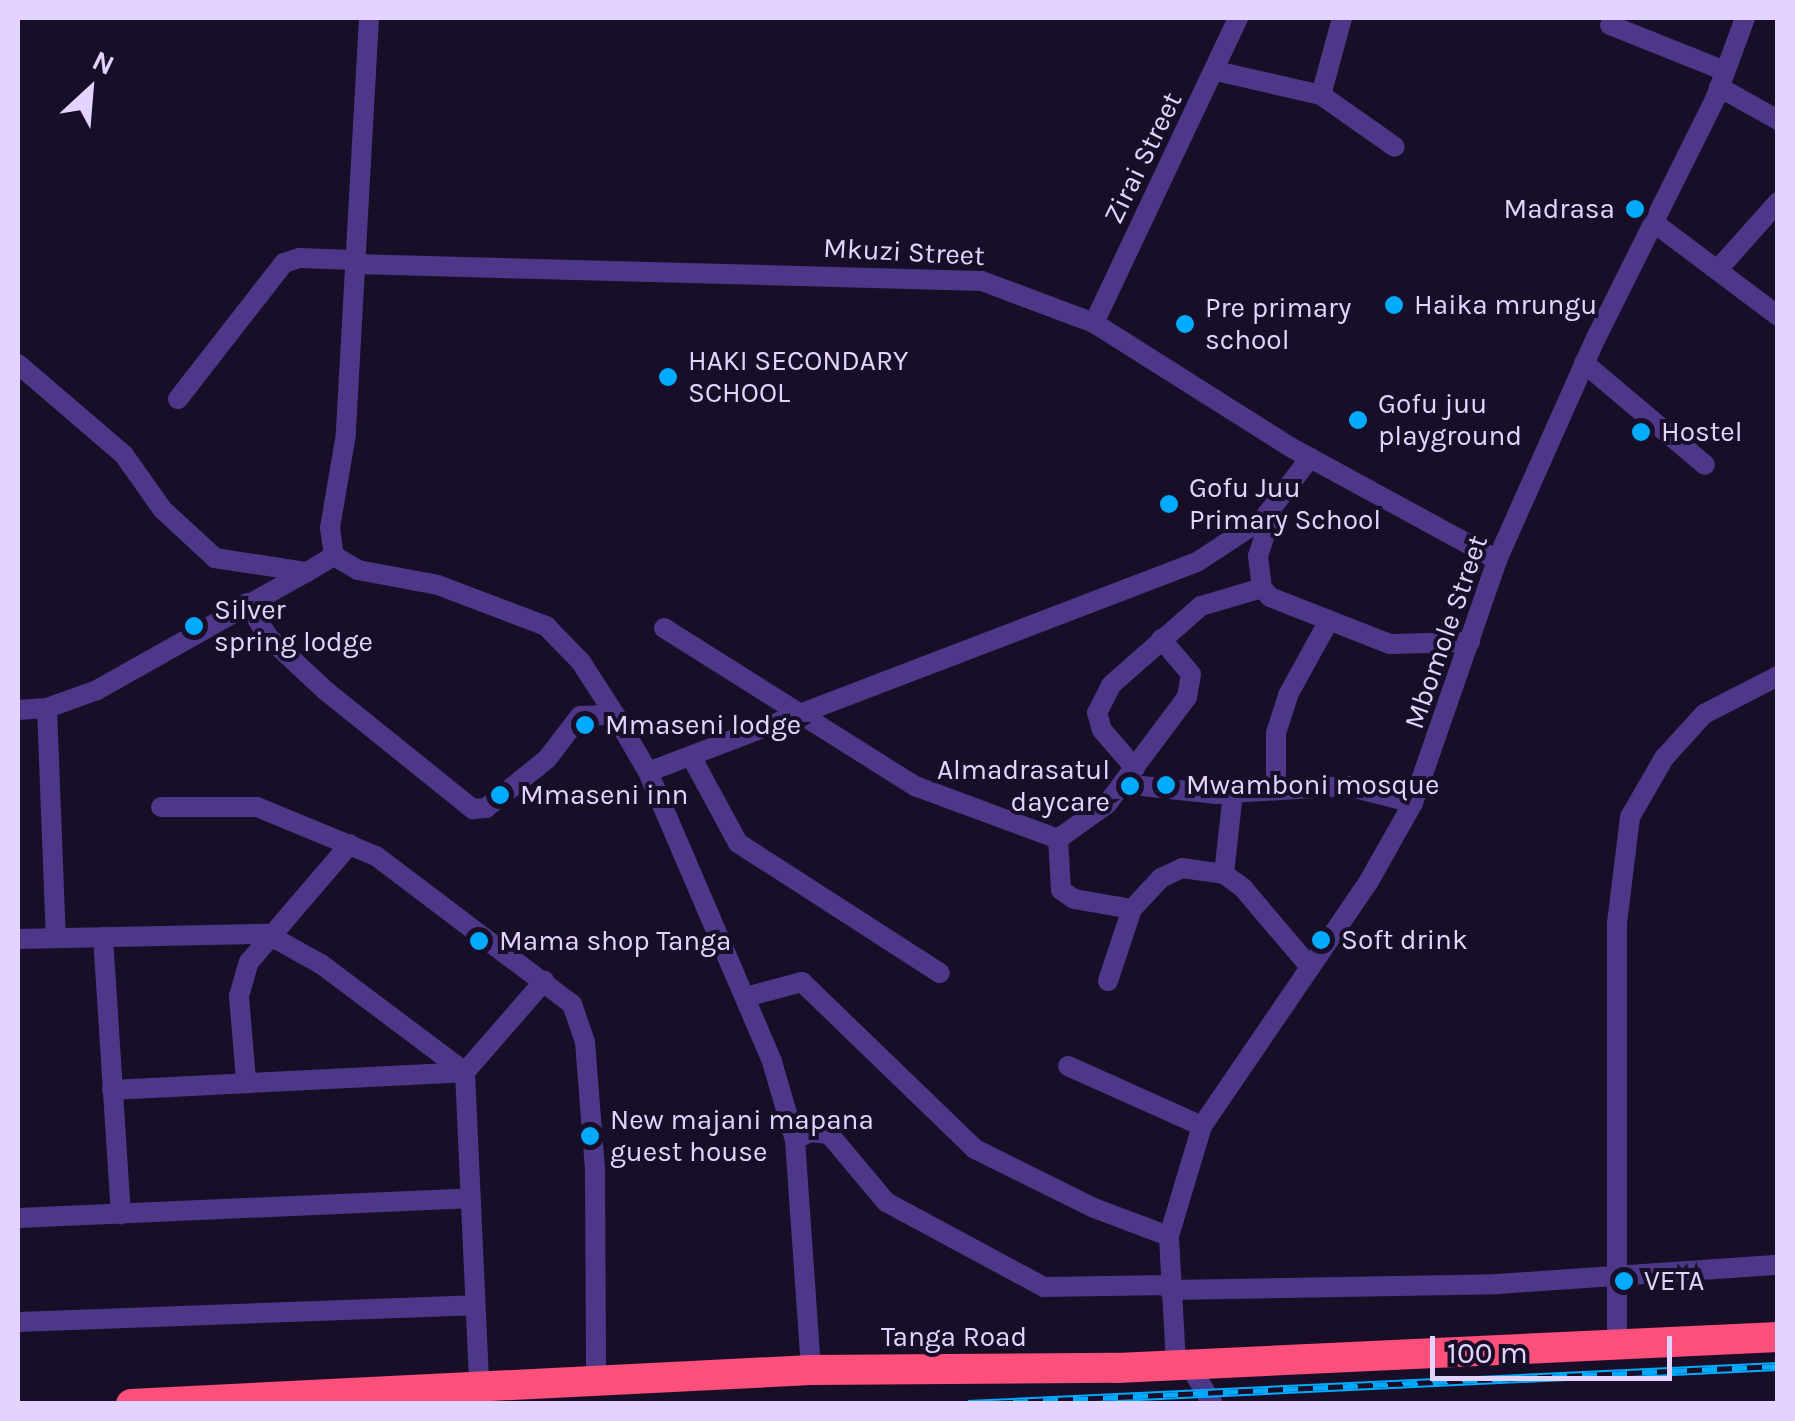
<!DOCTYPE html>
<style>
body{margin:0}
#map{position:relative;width:1795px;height:1421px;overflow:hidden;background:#180e27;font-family:Karla,sans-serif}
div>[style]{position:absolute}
.minor>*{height:20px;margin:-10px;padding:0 10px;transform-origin:10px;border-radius:10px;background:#4d3788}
.highway>*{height:30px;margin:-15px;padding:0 15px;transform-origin:15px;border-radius:15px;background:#ff4f7b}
.rail>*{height:9px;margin-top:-4.5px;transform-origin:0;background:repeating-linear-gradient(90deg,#180e27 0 15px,#00abff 0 30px);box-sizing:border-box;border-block:2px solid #00abff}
.dots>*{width:28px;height:28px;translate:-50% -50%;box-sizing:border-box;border:5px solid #180e27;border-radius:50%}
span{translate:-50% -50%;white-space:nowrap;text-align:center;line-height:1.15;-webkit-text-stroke:8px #180e27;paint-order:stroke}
.street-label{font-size:28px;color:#e3d4ff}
.poi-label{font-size:28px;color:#e3d4ff}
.right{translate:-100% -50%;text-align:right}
.left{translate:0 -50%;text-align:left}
.frame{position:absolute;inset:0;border:20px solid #e3d4ff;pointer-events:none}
.north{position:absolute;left:40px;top:40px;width:100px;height:100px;-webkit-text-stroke:8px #180e27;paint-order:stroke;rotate:26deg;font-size:28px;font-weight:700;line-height:40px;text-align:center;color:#e3d4ff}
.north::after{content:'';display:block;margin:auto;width:35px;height:45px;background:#e3d4ff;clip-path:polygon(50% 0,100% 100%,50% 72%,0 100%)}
.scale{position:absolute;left:1430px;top:1336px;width:242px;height:45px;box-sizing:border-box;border:5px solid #e3d4ff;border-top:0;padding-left:12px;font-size:30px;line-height:35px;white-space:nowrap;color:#e3d4ff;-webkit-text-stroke:8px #180e27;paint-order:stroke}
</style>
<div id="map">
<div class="minor">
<i style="left:369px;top:18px;width:417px;rotate:93.2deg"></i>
<i style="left:346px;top:434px;width:95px;rotate:99.7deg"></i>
<i style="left:330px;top:528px;width:28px;rotate:82deg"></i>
<i style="left:334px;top:556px;width:28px;rotate:30deg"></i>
<i style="left:358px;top:570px;width:81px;rotate:10.6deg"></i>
<i style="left:438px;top:585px;width:116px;rotate:20.8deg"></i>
<i style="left:546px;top:626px;width:50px;rotate:45.8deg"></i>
<i style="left:581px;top:662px;width:63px;rotate:57.3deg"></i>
<i style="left:615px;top:715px;width:66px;rotate:59.9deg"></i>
<i style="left:648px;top:772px;width:315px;rotate:66.8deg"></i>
<i style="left:772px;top:1062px;width:81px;rotate:73.6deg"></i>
<i style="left:795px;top:1140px;width:231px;rotate:86deg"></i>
<i style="left:1610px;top:25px;width:124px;rotate:21.8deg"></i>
<i style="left:1216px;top:71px;width:108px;rotate:12.9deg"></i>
<i style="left:1321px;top:95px;width:90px;rotate:35.1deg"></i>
<i style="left:1719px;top:87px;width:68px;rotate:29.2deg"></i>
<i style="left:1321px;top:95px;width:80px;rotate:-74.7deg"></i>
<i style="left:1657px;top:225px;width:151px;rotate:36.9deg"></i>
<i style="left:355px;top:264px;width:627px;rotate:1.55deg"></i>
<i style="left:982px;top:281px;width:120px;rotate:20.6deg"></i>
<i style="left:1094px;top:323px;width:234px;rotate:32.3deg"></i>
<i style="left:1292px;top:448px;width:234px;rotate:28.6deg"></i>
<i style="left:1720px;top:267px;width:87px;rotate:-48.3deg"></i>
<i style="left:1094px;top:323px;width:337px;rotate:-64.7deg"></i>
<i style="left:1584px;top:363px;width:158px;rotate:40.1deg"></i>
<i style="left:18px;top:364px;width:140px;rotate:40.6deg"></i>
<i style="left:124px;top:455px;width:67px;rotate:54.7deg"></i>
<i style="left:163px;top:510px;width:71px;rotate:42.7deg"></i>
<i style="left:215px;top:558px;width:93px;rotate:8.7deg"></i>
<i style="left:307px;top:572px;width:31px;rotate:-31deg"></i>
<i style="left:178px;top:399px;width:172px;rotate:-52.1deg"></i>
<i style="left:284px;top:263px;width:16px;rotate:-18deg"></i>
<i style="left:299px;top:258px;width:56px;rotate:2deg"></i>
<i style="left:1272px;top:513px;width:45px;rotate:108deg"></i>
<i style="left:1258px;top:556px;width:32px;rotate:83deg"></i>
<i style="left:1262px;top:588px;width:12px;rotate:48deg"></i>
<i style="left:1270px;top:597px;width:129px;rotate:21.4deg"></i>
<i style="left:1390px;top:644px;width:80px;rotate:-1.4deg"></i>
<i style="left:247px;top:603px;width:40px;rotate:58deg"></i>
<i style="left:268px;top:637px;width:79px;rotate:43deg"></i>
<i style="left:326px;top:691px;width:189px;rotate:38.8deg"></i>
<i style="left:473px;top:809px;width:13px;rotate:-4deg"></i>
<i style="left:486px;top:808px;width:78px;rotate:-38.8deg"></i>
<i style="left:547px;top:759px;width:54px;rotate:-52.5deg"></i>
<i style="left:580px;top:716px;width:35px;rotate:-2deg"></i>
<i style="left:664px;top:628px;width:297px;rotate:32.2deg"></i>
<i style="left:915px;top:786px;width:153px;rotate:20.3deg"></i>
<i style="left:1058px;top:839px;width:60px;rotate:-35.5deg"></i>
<i style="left:1107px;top:804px;width:134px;rotate:-53.2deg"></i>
<i style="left:1187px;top:697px;width:23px;rotate:-80deg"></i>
<i style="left:1191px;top:674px;width:46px;rotate:-130.6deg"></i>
<i style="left:47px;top:708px;width:230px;rotate:87.8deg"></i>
<i style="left:18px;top:710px;width:29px;rotate:-4deg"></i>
<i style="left:47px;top:708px;width:53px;rotate:-19.8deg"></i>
<i style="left:97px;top:690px;width:240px;rotate:-29.4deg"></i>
<i style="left:692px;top:758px;width:97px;rotate:61.6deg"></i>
<i style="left:738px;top:843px;width:240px;rotate:32.8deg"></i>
<i style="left:1135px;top:768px;width:50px;rotate:-131deg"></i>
<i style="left:1102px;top:730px;width:18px;rotate:-106deg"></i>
<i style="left:1097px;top:713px;width:31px;rotate:-63deg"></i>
<i style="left:1111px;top:685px;width:120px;rotate:-41.3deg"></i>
<i style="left:1201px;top:606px;width:64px;rotate:-16.4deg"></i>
<i style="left:648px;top:772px;width:588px;rotate:-20.93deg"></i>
<i style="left:1197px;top:562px;width:80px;rotate:-33.3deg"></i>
<i style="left:1264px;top:518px;width:76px;rotate:-52.5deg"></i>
<i style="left:1123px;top:784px;width:94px;rotate:6.1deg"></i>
<i style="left:1216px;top:794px;width:131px;rotate:-3.5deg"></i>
<i style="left:1347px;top:786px;width:68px;rotate:14.4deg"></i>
<i style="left:1276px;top:787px;width:54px;rotate:-90deg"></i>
<i style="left:1276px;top:733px;width:40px;rotate:-72deg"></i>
<i style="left:1288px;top:695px;width:81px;rotate:-61.2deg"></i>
<i style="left:161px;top:807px;width:96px"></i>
<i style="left:257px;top:807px;width:129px;rotate:22.4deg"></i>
<i style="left:376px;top:856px;width:246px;rotate:37.1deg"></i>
<i style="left:572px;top:1004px;width:40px;rotate:71.1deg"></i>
<i style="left:585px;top:1042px;width:128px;rotate:85.5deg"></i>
<i style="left:595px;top:1170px;width:215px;rotate:89.7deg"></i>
<i style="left:1058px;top:839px;width:51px;rotate:86.6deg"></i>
<i style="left:1061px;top:890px;width:16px;rotate:35deg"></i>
<i style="left:1074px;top:899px;width:59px;rotate:9.8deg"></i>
<i style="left:1224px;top:874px;width:81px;rotate:-83.7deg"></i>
<i style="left:103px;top:937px;width:278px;rotate:86.3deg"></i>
<i style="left:18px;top:939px;width:249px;rotate:-1.2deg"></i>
<i style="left:267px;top:934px;width:62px;rotate:29.1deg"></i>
<i style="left:321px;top:964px;width:180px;rotate:36.9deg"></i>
<i style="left:465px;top:1072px;width:332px;rotate:87.4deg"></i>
<i style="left:1108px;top:981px;width:76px;rotate:-71.6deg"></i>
<i style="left:1132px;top:909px;width:42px;rotate:-46.9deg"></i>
<i style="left:1161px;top:878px;width:23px;rotate:-25deg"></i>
<i style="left:1182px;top:868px;width:42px;rotate:8.1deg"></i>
<i style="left:1224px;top:874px;width:24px;rotate:36deg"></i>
<i style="left:1243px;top:888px;width:104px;rotate:49.7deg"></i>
<i style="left:746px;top:997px;width:58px;rotate:-15deg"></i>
<i style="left:802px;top:982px;width:240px;rotate:44deg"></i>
<i style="left:975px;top:1149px;width:133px;rotate:26.4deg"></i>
<i style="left:1094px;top:1208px;width:80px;rotate:20.5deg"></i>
<i style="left:1068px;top:1066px;width:147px;rotate:24.1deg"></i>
<i style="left:246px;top:1080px;width:84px;rotate:-94.8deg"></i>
<i style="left:239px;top:996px;width:35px;rotate:-74deg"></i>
<i style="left:249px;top:962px;width:155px;rotate:-49.4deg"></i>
<i style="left:112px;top:1090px;width:353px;rotate:-2.9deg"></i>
<i style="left:465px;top:1072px;width:121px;rotate:-49deg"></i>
<i style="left:795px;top:1140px;width:17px;rotate:-28deg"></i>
<i style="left:810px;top:1132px;width:19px;rotate:6deg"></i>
<i style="left:829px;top:1134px;width:89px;rotate:50deg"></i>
<i style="left:886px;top:1202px;width:179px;rotate:28.3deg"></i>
<i style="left:1044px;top:1287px;width:125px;rotate:-0.9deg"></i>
<i style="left:18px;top:1218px;width:450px;rotate:-2.5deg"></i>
<i style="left:1169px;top:1290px;width:328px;rotate:-1deg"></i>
<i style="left:1497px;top:1284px;width:282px;rotate:-3.9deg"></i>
<i style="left:18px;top:1322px;width:457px;rotate:-2.1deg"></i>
<i style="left:1617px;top:1344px;width:421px;rotate:-90deg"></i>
<i style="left:1617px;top:923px;width:107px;rotate:-83deg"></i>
<i style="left:1630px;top:817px;width:68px;rotate:-60deg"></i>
<i style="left:1664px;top:758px;width:59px;rotate:-47.7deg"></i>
<i style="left:1704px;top:714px;width:83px;rotate:-27.2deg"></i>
<i style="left:1187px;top:1362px;width:49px;rotate:58.2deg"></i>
<i style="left:1176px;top:1363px;width:127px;rotate:-93.2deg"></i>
<i style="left:1169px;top:1236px;width:115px;rotate:-73.3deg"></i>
<i style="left:1202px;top:1126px;width:297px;rotate:-55.7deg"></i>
<i style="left:1369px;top:881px;width:90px;rotate:-60.6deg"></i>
<i style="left:1413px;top:803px;width:257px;rotate:-70.9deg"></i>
<i style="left:1497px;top:560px;width:243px;rotate:-66deg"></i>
<i style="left:1596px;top:338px;width:269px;rotate:-63.5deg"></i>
<i style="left:1716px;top:97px;width:84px;rotate:-69.8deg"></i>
</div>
<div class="highway">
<i style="left:131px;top:1404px;width:681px;rotate:-2.86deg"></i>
<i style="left:811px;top:1370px;width:306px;rotate:-0.4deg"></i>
<i style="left:1117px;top:1368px;width:662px;rotate:-2.69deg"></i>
</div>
<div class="rail">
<i style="left:968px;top:1404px;width:811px;rotate:-2.69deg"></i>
</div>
<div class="dots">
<i style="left:1635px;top:209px;background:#00abff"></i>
<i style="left:1394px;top:305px;background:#00abff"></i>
<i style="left:1185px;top:324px;background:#00abff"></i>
<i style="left:668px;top:377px;background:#00abff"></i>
<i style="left:1358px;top:420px;background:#00abff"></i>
<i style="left:1641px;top:432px;background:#00abff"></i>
<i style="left:1169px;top:504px;background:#00abff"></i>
<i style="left:194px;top:626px;background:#00abff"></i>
<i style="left:585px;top:725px;background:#00abff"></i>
<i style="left:1166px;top:785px;background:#00abff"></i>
<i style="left:1130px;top:786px;background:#00abff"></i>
<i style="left:500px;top:795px;background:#00abff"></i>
<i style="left:1321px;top:940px;background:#00abff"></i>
<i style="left:479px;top:941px;background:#00abff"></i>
<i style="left:590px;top:1136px;background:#00abff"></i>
<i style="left:1624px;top:1281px;background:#00abff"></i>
</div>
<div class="street-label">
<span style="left:1143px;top:158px;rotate:-64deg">Zirai Street</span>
<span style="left:904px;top:252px;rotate:3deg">Mkuzi Street</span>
<span style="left:1446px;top:632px;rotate:-71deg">Mbomole Street</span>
<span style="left:954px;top:1337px">Tanga Road</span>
</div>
<div class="poi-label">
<span class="right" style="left:1615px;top:209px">Madrasa</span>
<span class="left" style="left:1414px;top:305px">Haika mrungu</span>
<span class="left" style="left:1205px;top:324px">Pre primary<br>school</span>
<span class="left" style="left:688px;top:377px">HAKI SECONDARY<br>SCHOOL</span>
<span class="left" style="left:1378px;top:420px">Gofu juu<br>playground</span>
<span class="left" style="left:1661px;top:432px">Hostel</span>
<span class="left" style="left:1189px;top:504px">Gofu Juu<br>Primary School</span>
<span class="left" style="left:214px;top:626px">Silver<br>spring lodge</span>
<span class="left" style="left:605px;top:725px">Mmaseni lodge</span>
<span class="right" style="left:1110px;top:786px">Almadrasatul<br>daycare</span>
<span class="left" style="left:1186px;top:785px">Mwamboni mosque</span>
<span class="left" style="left:520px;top:795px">Mmaseni inn</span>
<span class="left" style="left:1341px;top:940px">Soft drink</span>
<span class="left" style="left:499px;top:941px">Mama shop Tanga</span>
<span class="left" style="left:610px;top:1136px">New majani mapana<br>guest house</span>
<span class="left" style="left:1644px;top:1281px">VETA</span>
</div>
<div class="frame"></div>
<div class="north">N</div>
<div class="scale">100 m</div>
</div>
